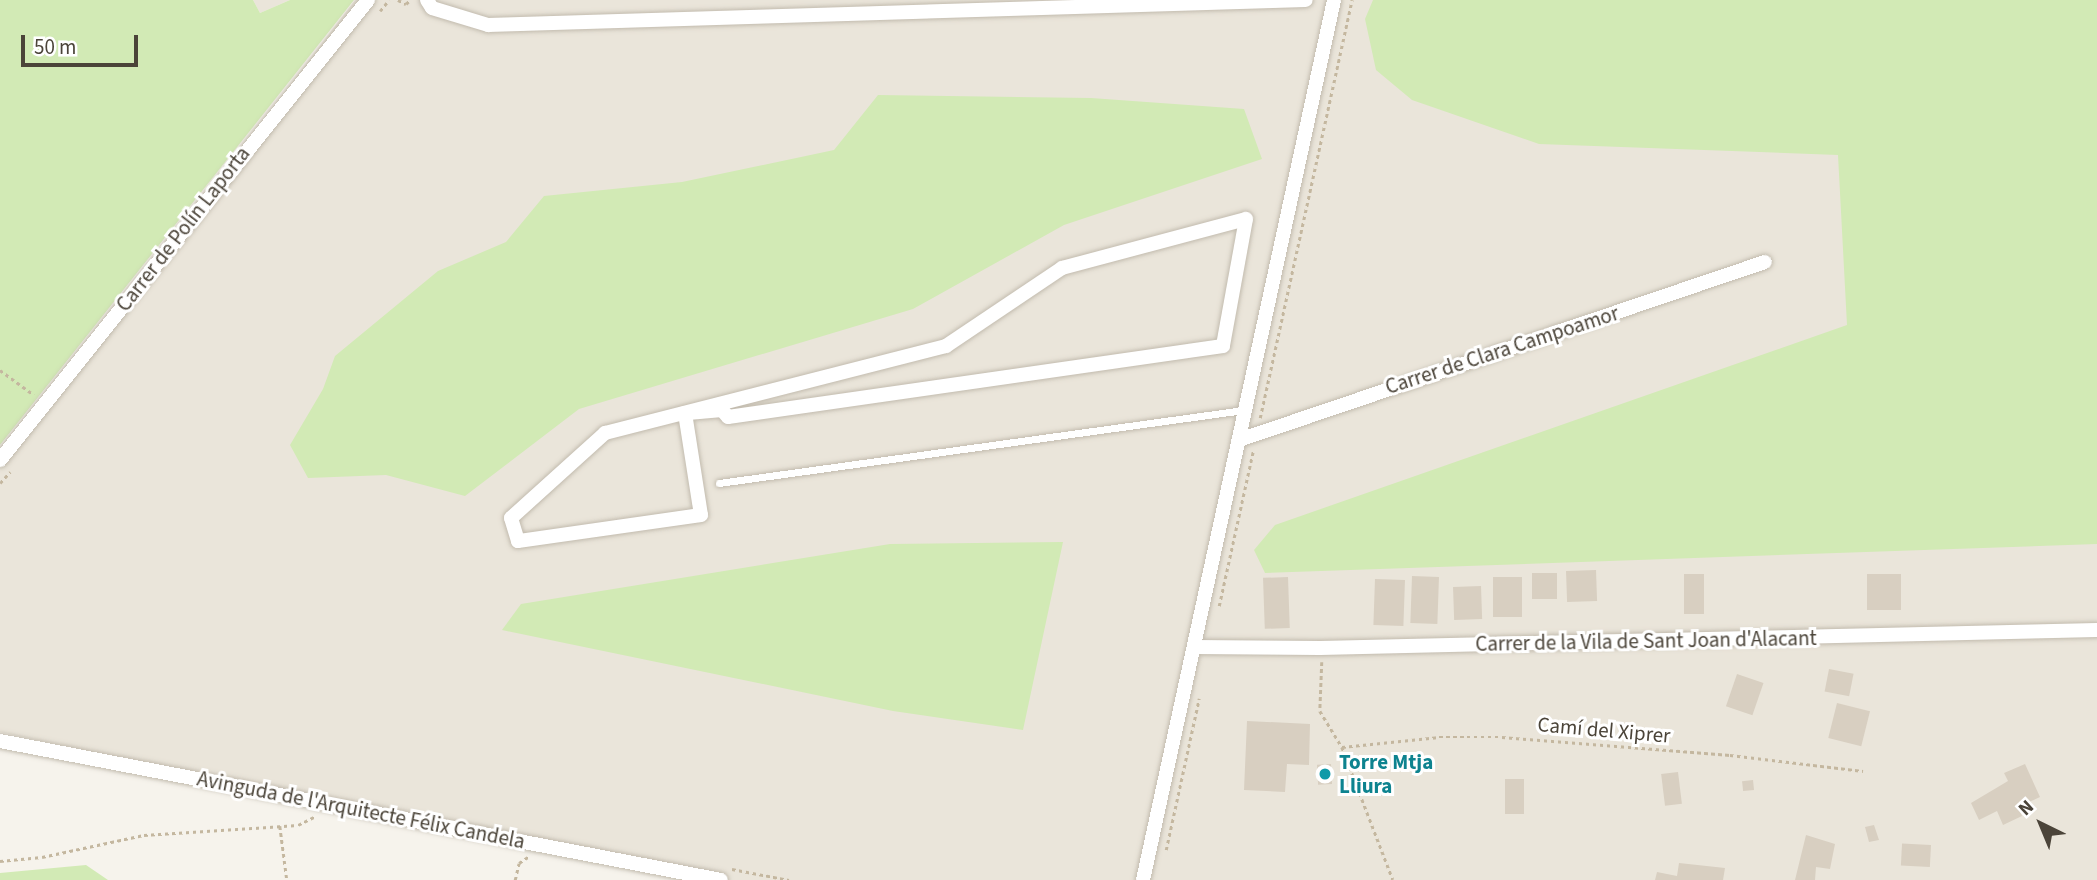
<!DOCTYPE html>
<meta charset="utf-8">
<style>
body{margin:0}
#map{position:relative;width:2097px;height:880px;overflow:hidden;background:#f6f3ec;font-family:"Source Sans 3",sans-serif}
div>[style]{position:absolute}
.residential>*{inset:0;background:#eae5da}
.green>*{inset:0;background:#d2eab5}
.building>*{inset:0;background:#d8cfc1;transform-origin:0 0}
.path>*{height:2.5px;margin-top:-1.25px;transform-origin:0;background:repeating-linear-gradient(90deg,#c4b79f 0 3.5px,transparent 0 7px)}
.roads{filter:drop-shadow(0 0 2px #c2bbae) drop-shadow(0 0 2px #c2bbae)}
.lane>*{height:7px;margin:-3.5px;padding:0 3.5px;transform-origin:3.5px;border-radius:3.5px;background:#fff}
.street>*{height:14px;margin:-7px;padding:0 7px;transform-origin:7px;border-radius:7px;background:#fff}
.dots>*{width:19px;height:19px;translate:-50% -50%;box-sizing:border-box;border:4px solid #fff;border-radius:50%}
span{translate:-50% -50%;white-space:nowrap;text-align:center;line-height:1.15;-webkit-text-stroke:6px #fff;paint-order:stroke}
.street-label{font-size:21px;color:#4b4439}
.culture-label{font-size:21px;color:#0d838f;font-weight:700}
.left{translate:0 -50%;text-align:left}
.north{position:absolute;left:2006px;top:789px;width:70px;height:70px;-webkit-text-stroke:5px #fff;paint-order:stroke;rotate:317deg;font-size:19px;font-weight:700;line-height:28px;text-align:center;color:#4b4439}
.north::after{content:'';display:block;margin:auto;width:24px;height:32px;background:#4b4439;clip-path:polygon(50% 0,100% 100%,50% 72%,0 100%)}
.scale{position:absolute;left:21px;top:35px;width:117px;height:32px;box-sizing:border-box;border:4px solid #4b4439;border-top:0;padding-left:9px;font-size:21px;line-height:24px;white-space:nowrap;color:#4b4439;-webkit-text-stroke:5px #fff;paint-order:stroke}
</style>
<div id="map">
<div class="residential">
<i style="clip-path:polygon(253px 0,290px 0,260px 13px)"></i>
<i style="clip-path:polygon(355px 0,2097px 0,2097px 880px,683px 880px,0 732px,0 464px)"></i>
</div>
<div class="green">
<i style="clip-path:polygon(0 0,253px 0,260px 13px,290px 0,354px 0,0 445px)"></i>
<i style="clip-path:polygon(1373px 0,2097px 0,2097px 544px,1265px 573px,1254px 550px,1275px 525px,1847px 325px,1838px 155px,1539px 144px,1412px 100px,1376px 70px,1365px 19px)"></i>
<i style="clip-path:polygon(878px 95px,1091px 98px,1244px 109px,1262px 159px,1064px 225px,913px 309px,579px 409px,465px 496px,386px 475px,308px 478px,290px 445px,323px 389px,335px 356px,438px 271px,506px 242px,544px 196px,682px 182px,834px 150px)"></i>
<i style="clip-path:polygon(1063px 542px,1023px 730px,893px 711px,502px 630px,521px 604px,890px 544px)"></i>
<i style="clip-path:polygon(86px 865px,108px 880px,0 880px,0 873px)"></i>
</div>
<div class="building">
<i style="left:1596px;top:570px;width:31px;height:30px;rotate:88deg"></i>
<i style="left:1532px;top:573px;width:25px;height:26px"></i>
<i style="left:1684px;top:574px;width:20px;height:40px"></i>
<i style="left:1867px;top:574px;width:34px;height:36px"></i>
<i style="left:1412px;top:576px;width:27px;height:47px;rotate:2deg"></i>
<i style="left:1288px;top:577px;width:51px;height:25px;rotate:88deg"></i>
<i style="left:1522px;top:577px;width:40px;height:29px;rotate:90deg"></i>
<i style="left:1375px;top:579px;width:30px;height:46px;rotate:2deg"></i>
<i style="left:1481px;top:586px;width:33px;height:28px;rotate:88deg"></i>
<i style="left:1829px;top:669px;width:25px;height:23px;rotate:11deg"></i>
<i style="left:1737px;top:674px;width:28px;height:34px;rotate:19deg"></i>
<i style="left:1837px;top:703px;width:34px;height:36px;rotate:14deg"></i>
<i style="clip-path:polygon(1247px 721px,1310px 724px,1309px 765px,1287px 764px,1285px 792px,1244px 790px)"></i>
<i style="left:1331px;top:764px;width:20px;height:14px;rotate:87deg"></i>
<i style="clip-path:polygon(2025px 764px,2040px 797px,2018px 807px,2022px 816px,2003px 825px,1997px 811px,1979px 820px,1971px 803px,2008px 781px,2004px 773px)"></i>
<i style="left:1678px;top:772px;width:32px;height:17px;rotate:83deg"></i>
<i style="left:1524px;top:779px;width:35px;height:19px;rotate:90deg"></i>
<i style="left:1753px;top:780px;width:10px;height:11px;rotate:84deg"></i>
<i style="clip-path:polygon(1874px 825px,1879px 840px,1869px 842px,1865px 827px)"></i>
<i style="clip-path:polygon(1806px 835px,1835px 844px,1830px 869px,1816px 867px,1815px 880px,1795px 880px)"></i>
<i style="left:1931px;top:845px;width:22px;height:29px;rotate:93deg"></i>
<i style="clip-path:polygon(1679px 863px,1725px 868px,1723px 880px,1655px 880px,1657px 872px,1677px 876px)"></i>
</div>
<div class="path">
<i style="left:398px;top:0;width:9px;rotate:27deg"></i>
<i style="left:406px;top:4px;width:6px;rotate:-45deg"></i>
<i style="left:380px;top:11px;width:14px;rotate:-51deg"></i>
<i style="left:0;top:370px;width:42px;rotate:36.3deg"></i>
<i style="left:1260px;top:418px;width:428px;rotate:-77.6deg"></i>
<i style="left:0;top:483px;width:15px;rotate:-48deg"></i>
<i style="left:1219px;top:606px;width:158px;rotate:-77.6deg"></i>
<i style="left:1322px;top:662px;width:49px;rotate:92.3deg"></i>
<i style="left:1320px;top:711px;width:42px;rotate:58.6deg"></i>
<i style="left:1342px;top:747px;width:142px;rotate:69deg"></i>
<i style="left:1342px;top:747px;width:98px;rotate:-5.9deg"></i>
<i style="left:1439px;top:737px;width:63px"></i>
<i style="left:1502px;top:737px;width:229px;rotate:4.5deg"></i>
<i style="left:1730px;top:755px;width:134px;rotate:6.9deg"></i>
<i style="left:280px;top:826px;width:54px;rotate:82.6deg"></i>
<i style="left:1166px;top:850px;width:155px;rotate:-77.7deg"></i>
<i style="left:0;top:861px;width:42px;rotate:-5.4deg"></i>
<i style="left:42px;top:857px;width:104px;rotate:-12.2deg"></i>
<i style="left:144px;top:835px;width:154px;rotate:-3.7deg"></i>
<i style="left:298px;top:825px;width:18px;rotate:-27deg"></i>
<i style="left:732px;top:869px;width:58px;rotate:10.9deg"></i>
<i style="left:515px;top:880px;width:17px;rotate:-77deg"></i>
<i style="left:519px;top:863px;width:11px;rotate:-34deg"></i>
</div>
<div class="roads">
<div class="lane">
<i style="left:719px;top:483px;width:530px;rotate:-7.92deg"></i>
</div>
<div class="street">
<i style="left:427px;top:0;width:9px;rotate:58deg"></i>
<i style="left:432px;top:8px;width:59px;rotate:16.9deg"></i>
<i style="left:488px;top:25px;width:818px;rotate:-1.75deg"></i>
<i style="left:1246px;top:219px;width:129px;rotate:100.3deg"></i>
<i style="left:1223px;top:346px;width:500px;rotate:171.84deg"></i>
<i style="left:728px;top:417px;width:9px;rotate:-131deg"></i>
<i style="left:722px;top:410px;width:37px;rotate:175deg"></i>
<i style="left:685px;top:413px;width:103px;rotate:81.1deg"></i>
<i style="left:701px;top:515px;width:185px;rotate:171.9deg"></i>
<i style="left:518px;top:541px;width:24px;rotate:-107deg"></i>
<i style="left:511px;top:518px;width:127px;rotate:-42.1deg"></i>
<i style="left:605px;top:433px;width:352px;rotate:-14.3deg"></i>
<i style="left:946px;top:346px;width:140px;rotate:-33.9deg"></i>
<i style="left:1062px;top:268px;width:190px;rotate:-14.9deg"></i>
<i style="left:1239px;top:440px;width:555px;rotate:-18.7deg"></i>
<i style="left:0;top:460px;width:589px;rotate:-51.34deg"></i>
<i style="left:1194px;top:647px;width:126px;rotate:0.5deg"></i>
<i style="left:1320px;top:648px;width:777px;rotate:-1.33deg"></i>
<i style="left:0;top:741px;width:734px;rotate:10.91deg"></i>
<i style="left:1143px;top:880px;width:900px;rotate:-77.75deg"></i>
</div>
</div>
<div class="dots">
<i style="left:1325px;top:774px;background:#0f9aa8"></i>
</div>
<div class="street-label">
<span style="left:183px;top:229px;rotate:-52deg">Carrer de Polín Laporta</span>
<span style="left:1502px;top:350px;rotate:-18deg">Carrer de Clara Campoamor</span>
<span style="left:1646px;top:641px;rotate:-1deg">Carrer de la Vila de Sant Joan d'Alacant</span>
<span style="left:1604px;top:730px;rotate:5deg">Camí del Xiprer</span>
<span style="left:361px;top:810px;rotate:11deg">Avinguda de l'Arquitecte Félix Candela</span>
</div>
<div class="culture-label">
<span class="left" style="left:1339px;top:774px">Torre Mtja<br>Lliura</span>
</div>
<div class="north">N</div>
<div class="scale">50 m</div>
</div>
